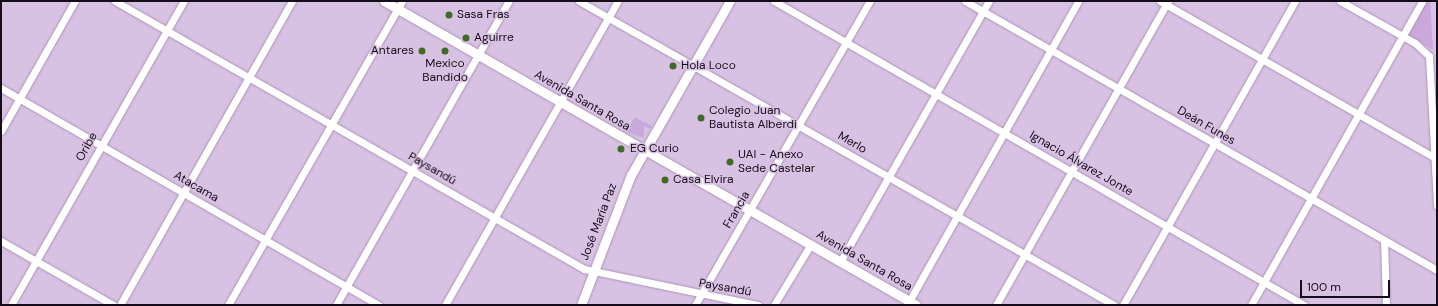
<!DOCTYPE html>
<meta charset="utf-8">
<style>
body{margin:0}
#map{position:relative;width:1438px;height:306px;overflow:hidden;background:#d8c2e4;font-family:"DM Sans",sans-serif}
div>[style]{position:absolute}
.green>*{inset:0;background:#cba8dc}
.roads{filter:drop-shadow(0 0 1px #ab95b6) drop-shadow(0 0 1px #ab95b6)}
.minor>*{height:7px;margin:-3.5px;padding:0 3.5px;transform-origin:3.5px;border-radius:3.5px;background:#fff}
.tertiary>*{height:9px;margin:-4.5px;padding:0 4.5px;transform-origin:4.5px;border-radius:4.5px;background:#fff}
.dots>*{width:11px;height:11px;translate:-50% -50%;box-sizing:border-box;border:2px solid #d8c2e4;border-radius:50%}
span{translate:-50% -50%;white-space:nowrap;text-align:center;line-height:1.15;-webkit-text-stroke:3px #d8c2e4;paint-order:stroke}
.poi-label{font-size:12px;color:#150d19}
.left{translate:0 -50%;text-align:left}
.right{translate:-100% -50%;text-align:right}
.street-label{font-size:12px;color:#150d19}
.frame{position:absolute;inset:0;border:2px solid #150d19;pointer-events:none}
.scale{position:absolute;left:1300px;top:280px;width:90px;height:18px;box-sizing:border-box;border:2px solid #150d19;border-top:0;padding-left:5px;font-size:12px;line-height:14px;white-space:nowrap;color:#150d19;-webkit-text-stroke:3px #d8c2e4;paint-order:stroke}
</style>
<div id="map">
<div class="green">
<i style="clip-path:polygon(1424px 1px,1430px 1px,1433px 50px,1407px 34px)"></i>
<i style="clip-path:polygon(635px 117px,652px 126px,650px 129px,644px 126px,644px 138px,626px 132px)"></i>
</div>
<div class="roads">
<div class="minor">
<i style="left:115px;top:1px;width:540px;rotate:29.74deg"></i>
<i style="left:584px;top:269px;width:178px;rotate:11.7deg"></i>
<i style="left:579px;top:1px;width:615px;rotate:29.61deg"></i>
<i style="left:774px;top:1px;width:611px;rotate:29.84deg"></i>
<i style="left:965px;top:1px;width:543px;rotate:29.68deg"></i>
<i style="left:1160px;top:1px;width:315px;rotate:29.7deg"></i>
<i style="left:1340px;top:1px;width:86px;rotate:29.2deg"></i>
<i style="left:1415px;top:43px;width:19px;rotate:43deg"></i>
<i style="left:1429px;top:56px;width:150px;rotate:86.9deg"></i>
<i style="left:1px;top:88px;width:436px;rotate:29.9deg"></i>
<i style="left:1px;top:131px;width:150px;rotate:-60.4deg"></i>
<i style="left:1384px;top:240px;width:65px;rotate:88.2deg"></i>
<i style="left:1px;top:241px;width:129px;rotate:29.7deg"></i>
<i style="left:840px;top:262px;width:301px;rotate:-60.3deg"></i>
<i style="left:11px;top:305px;width:350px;rotate:-60.4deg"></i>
<i style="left:120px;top:305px;width:349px;rotate:-60.5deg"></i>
<i style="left:228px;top:305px;width:350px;rotate:-60.2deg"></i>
<i style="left:336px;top:305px;width:350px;rotate:-60.4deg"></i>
<i style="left:445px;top:305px;width:350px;rotate:-60.4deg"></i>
<i style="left:695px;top:305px;width:351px;rotate:-60.1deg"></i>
<i style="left:774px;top:305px;width:71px;rotate:-58.8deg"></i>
<i style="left:907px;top:305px;width:349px;rotate:-60.6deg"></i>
<i style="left:996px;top:305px;width:349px;rotate:-60.5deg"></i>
<i style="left:1123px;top:305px;width:349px;rotate:-60.5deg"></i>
<i style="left:1251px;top:305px;width:349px;rotate:-60.6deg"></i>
</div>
<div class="tertiary">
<i style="left:384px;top:1px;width:613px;rotate:29.74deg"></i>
<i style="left:581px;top:305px;width:139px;rotate:-69deg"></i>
<i style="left:631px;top:175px;width:200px;rotate:-60.4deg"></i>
</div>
</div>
<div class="dots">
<i style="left:449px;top:15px;background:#416a25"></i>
<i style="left:466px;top:38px;background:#416a25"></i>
<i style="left:422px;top:51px;background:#416a25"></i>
<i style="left:445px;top:51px;background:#416a25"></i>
<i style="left:673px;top:66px;background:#416a25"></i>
<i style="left:701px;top:118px;background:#416a25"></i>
<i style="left:621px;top:149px;background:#416a25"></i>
<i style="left:730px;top:162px;background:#416a25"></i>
<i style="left:665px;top:180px;background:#416a25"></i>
</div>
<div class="poi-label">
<span class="left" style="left:457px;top:15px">Sasa Fras</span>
<span class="left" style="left:474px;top:38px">Aguirre</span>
<span class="right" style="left:414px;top:51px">Antares</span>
<span style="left:445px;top:71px">Mexico<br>Bandido</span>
<span class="left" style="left:681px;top:66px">Hola Loco</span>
<span class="left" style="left:709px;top:118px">Colegio Juan<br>Bautista Alberdi</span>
<span class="left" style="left:630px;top:149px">EG Curio</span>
<span class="left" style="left:738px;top:162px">UAI - Anexo<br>Sede Castelar</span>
<span class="left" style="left:673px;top:180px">Casa Elvira</span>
</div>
<div class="street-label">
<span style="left:582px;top:101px;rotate:30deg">Avenida Santa Rosa</span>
<span style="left:1206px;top:126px;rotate:30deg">Deán Funes</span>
<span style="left:852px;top:143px;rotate:30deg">Merlo</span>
<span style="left:87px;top:147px;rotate:-61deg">Oribe</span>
<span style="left:1081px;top:164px;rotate:30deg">Ignacio Álvarez Jonte</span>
<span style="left:432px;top:169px;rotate:30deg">Paysandú</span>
<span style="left:196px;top:187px;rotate:30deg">Atacama</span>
<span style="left:737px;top:210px;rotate:-60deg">Francia</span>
<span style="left:599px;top:222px;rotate:-69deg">José María Paz</span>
<span style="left:864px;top:261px;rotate:30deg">Avenida Santa Rosa</span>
<span style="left:725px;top:288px;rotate:10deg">Paysandú</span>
</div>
<div class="frame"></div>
<div class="scale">100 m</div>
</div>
